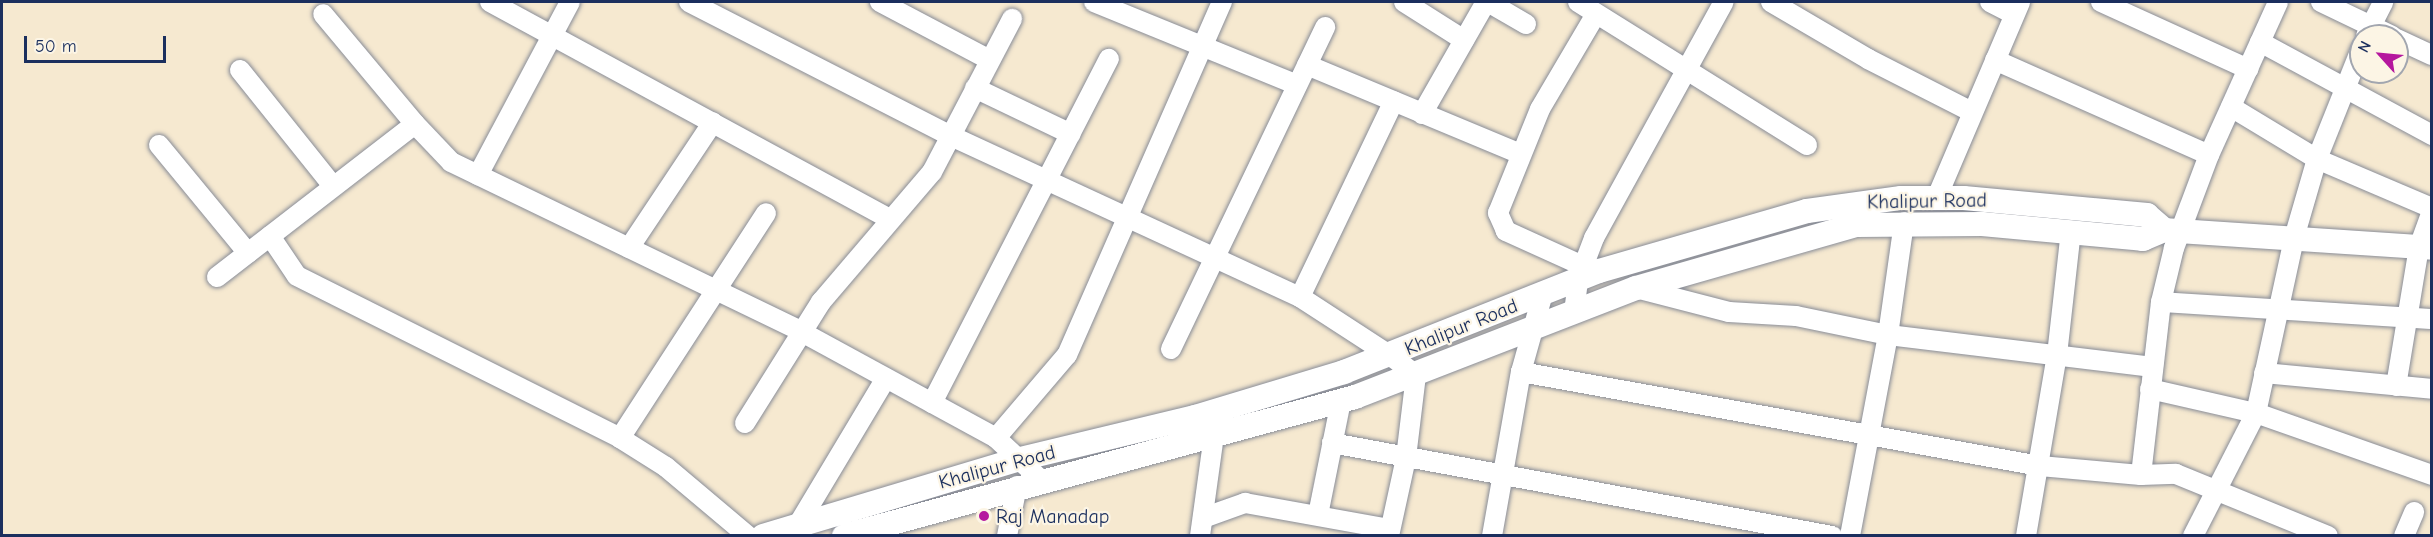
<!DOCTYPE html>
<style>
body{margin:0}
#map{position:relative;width:2433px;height:537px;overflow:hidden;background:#f6e9d0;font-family:"Comic Neue",sans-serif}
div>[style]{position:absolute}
.roads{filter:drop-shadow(0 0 2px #888c97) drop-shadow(0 0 2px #888c97)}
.minor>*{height:20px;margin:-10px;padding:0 10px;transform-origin:10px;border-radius:10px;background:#fff}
.tertiary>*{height:24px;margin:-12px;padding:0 12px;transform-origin:12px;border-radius:12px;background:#fff}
.dots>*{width:16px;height:16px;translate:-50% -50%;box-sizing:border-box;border:3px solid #fcf5e5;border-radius:50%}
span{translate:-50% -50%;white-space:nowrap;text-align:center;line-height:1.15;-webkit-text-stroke:4.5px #fcf5e5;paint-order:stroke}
.street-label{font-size:20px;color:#1b2f5e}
.poi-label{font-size:20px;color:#1b2f5e}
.left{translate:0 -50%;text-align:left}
.frame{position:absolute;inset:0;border:3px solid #1b2f5e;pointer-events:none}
.north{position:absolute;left:2349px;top:24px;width:60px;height:60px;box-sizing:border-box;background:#fcf5e5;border:2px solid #a2a6af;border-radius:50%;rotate:297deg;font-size:16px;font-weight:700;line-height:24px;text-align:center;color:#1b2f5e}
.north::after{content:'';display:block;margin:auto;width:21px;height:27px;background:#b5179e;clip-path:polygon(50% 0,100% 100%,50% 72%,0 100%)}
.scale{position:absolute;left:24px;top:36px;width:142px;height:27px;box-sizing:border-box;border:3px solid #1b2f5e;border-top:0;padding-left:8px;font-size:18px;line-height:21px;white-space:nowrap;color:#1b2f5e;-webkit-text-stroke:4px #fcf5e5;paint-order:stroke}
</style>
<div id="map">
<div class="roads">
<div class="minor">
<i style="left:490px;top:2px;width:456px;rotate:28.5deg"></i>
<i style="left:689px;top:2px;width:292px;rotate:27.1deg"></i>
<i style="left:949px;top:135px;width:387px;rotate:24.8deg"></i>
<i style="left:1300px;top:297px;width:108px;rotate:33deg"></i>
<i style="left:1391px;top:356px;width:31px;rotate:37deg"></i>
<i style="left:1416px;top:375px;width:84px;rotate:96.9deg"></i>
<i style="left:1406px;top:458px;width:80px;rotate:102.3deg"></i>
<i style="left:880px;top:2px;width:124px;rotate:27.8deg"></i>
<i style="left:1094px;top:2px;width:219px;rotate:22.2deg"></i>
<i style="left:1404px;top:2px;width:71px;rotate:32.3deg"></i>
<i style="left:1488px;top:2px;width:44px;rotate:30.1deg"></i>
<i style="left:1578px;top:2px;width:270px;rotate:32deg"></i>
<i style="left:1771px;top:2px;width:113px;rotate:30.4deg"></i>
<i style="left:1868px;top:59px;width:117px;rotate:27deg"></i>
<i style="left:1990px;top:2px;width:27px;rotate:27deg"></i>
<i style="left:2101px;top:2px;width:162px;rotate:24.5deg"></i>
<i style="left:2321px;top:2px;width:79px;rotate:25.6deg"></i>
<i style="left:2366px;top:36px;width:38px;rotate:-63deg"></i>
<i style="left:2397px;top:39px;width:38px;rotate:25deg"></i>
<i style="left:2260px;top:42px;width:196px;rotate:28.4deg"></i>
<i style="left:1995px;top:60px;width:234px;rotate:23.9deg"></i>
<i style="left:1307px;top:65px;width:232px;rotate:22.6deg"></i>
<i style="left:240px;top:70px;width:149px;rotate:51.3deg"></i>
<i style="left:975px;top:88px;width:106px;rotate:25.6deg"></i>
<i style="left:2231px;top:107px;width:100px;rotate:31.2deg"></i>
<i style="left:2317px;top:159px;width:125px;rotate:23.1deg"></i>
<i style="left:1422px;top:114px;width:129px;rotate:-60.3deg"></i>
<i style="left:415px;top:124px;width:52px;rotate:46.5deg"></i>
<i style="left:451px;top:162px;width:388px;rotate:25.8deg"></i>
<i style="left:800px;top:331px;width:223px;rotate:28.6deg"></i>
<i style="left:996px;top:438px;width:62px;rotate:43deg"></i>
<i style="left:159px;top:145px;width:140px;rotate:50.5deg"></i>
<i style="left:478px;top:175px;width:196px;rotate:-62deg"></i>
<i style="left:1937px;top:197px;width:212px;rotate:-66.9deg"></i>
<i style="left:270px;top:236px;width:48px;rotate:56deg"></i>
<i style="left:297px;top:276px;width:361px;rotate:26.6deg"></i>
<i style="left:620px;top:438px;width:54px;rotate:32.2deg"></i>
<i style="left:666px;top:467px;width:107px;rotate:40.1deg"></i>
<i style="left:629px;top:248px;width:151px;rotate:-56.3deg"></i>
<i style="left:1583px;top:266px;width:85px;rotate:-155.6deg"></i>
<i style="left:1506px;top:231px;width:20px;rotate:-114deg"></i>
<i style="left:1498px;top:213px;width:112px;rotate:-68deg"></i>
<i style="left:1540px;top:109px;width:110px;rotate:-59.5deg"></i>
<i style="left:217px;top:277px;width:250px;rotate:-37.7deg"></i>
<i style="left:415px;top:124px;width:143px;rotate:-129.9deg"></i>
<i style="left:1636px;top:288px;width:96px;rotate:14.5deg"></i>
<i style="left:1729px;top:312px;width:67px;rotate:3.4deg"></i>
<i style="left:1796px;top:316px;width:94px;rotate:11.7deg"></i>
<i style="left:1888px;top:335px;width:267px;rotate:6.9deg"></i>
<i style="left:1300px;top:297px;width:217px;rotate:-64.4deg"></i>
<i style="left:2161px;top:302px;width:272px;rotate:3.6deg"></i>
<i style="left:1574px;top:313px;width:33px;rotate:-83deg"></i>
<i style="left:1578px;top:280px;width:45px;rotate:-69.1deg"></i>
<i style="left:1594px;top:238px;width:269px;rotate:-61.2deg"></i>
<i style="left:1171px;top:349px;width:357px;rotate:-64.4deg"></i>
<i style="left:1521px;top:372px;width:527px;rotate:10.27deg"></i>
<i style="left:2040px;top:466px;width:101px;rotate:5.1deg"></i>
<i style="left:2141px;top:475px;width:35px;rotate:-2deg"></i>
<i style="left:2176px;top:474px;width:164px;rotate:22.2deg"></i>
<i style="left:2264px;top:373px;width:169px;rotate:5.4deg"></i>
<i style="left:2396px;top:386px;width:141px;rotate:-80.6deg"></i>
<i style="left:2419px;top:247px;width:38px;rotate:-70deg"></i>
<i style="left:2150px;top:389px;width:109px;rotate:12.8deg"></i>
<i style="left:2256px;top:413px;width:187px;rotate:19.4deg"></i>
<i style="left:932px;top:403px;width:387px;rotate:-62.8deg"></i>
<i style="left:745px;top:423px;width:143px;rotate:-57.9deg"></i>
<i style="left:821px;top:302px;width:171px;rotate:-49.5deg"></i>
<i style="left:932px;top:172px;width:173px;rotate:-62.4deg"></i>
<i style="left:620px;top:438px;width:268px;rotate:-57deg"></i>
<i style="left:996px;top:438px;width:109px;rotate:-49.5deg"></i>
<i style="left:1067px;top:355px;width:386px;rotate:-66.3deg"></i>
<i style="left:1332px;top:443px;width:509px;rotate:10.54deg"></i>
<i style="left:2141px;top:475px;width:174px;rotate:-83.4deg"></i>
<i style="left:2161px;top:302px;width:56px;rotate:-76.5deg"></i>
<i style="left:2174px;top:248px;width:99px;rotate:-69.4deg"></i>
<i style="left:2209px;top:155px;width:168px;rotate:-65.7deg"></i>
<i style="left:1318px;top:515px;width:116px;rotate:-78.6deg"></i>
<i style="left:1203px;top:518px;width:45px;rotate:-19.7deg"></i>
<i style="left:1245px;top:503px;width:147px;rotate:10.2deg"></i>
<i style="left:798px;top:525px;width:171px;rotate:-59.1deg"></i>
<i style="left:1007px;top:536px;width:51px;rotate:-78.7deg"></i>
<i style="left:1200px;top:536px;width:116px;rotate:-82.1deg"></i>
<i style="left:1492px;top:536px;width:167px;rotate:-80deg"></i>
<i style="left:1521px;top:372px;width:82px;rotate:-74.4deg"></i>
<i style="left:1850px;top:536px;width:205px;rotate:-79.3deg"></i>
<i style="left:1888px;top:335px;width:114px;rotate:-81.9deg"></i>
<i style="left:2026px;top:536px;width:184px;rotate:-80.3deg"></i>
<i style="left:2057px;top:355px;width:125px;rotate:-83.6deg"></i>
<i style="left:2193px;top:536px;width:138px;rotate:-62.9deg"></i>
<i style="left:2256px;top:413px;width:179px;rotate:-77.7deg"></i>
<i style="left:2294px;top:238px;width:82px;rotate:-73.8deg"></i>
<i style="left:2317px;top:159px;width:118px;rotate:-68.2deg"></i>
<i style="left:2404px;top:536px;width:26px;rotate:-67deg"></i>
</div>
<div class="tertiary">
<i style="left:763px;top:536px;width:268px;rotate:-16.7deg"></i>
<i style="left:1020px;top:459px;width:180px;rotate:-13.5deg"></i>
<i style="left:1195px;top:417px;width:156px;rotate:-16.8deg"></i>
<i style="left:1344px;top:372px;width:274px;rotate:-21.6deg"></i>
<i style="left:1599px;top:271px;width:216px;rotate:-16.1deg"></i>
<i style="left:1807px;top:211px;width:95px;rotate:-7.9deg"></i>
<i style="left:1901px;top:198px;width:63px"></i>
<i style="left:1964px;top:198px;width:184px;rotate:5.3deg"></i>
<i style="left:2147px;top:215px;width:23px;rotate:41deg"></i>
<i style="left:844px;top:536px;width:530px;rotate:-15.22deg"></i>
<i style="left:1355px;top:397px;width:301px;rotate:-21.2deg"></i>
<i style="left:1636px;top:288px;width:229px;rotate:-16deg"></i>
<i style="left:1856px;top:225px;width:126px;rotate:-0.5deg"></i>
<i style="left:1982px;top:224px;width:162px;rotate:5.3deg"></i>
<i style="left:2143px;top:239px;width:23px;rotate:-23deg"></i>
<i style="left:2164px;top:230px;width:269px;rotate:3.8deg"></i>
</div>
</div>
<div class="dots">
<i style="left:984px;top:516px;background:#b5179e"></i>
</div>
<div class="street-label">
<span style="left:1927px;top:201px;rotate:-1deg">Khalipur Road</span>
<span style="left:1461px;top:327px;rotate:-22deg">Khalipur Road</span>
<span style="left:997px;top:467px;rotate:-15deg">Khalipur Road</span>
</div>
<div class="poi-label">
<span class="left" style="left:996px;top:516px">Raj Manadap</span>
</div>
<div class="frame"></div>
<div class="north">N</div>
<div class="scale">50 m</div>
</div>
